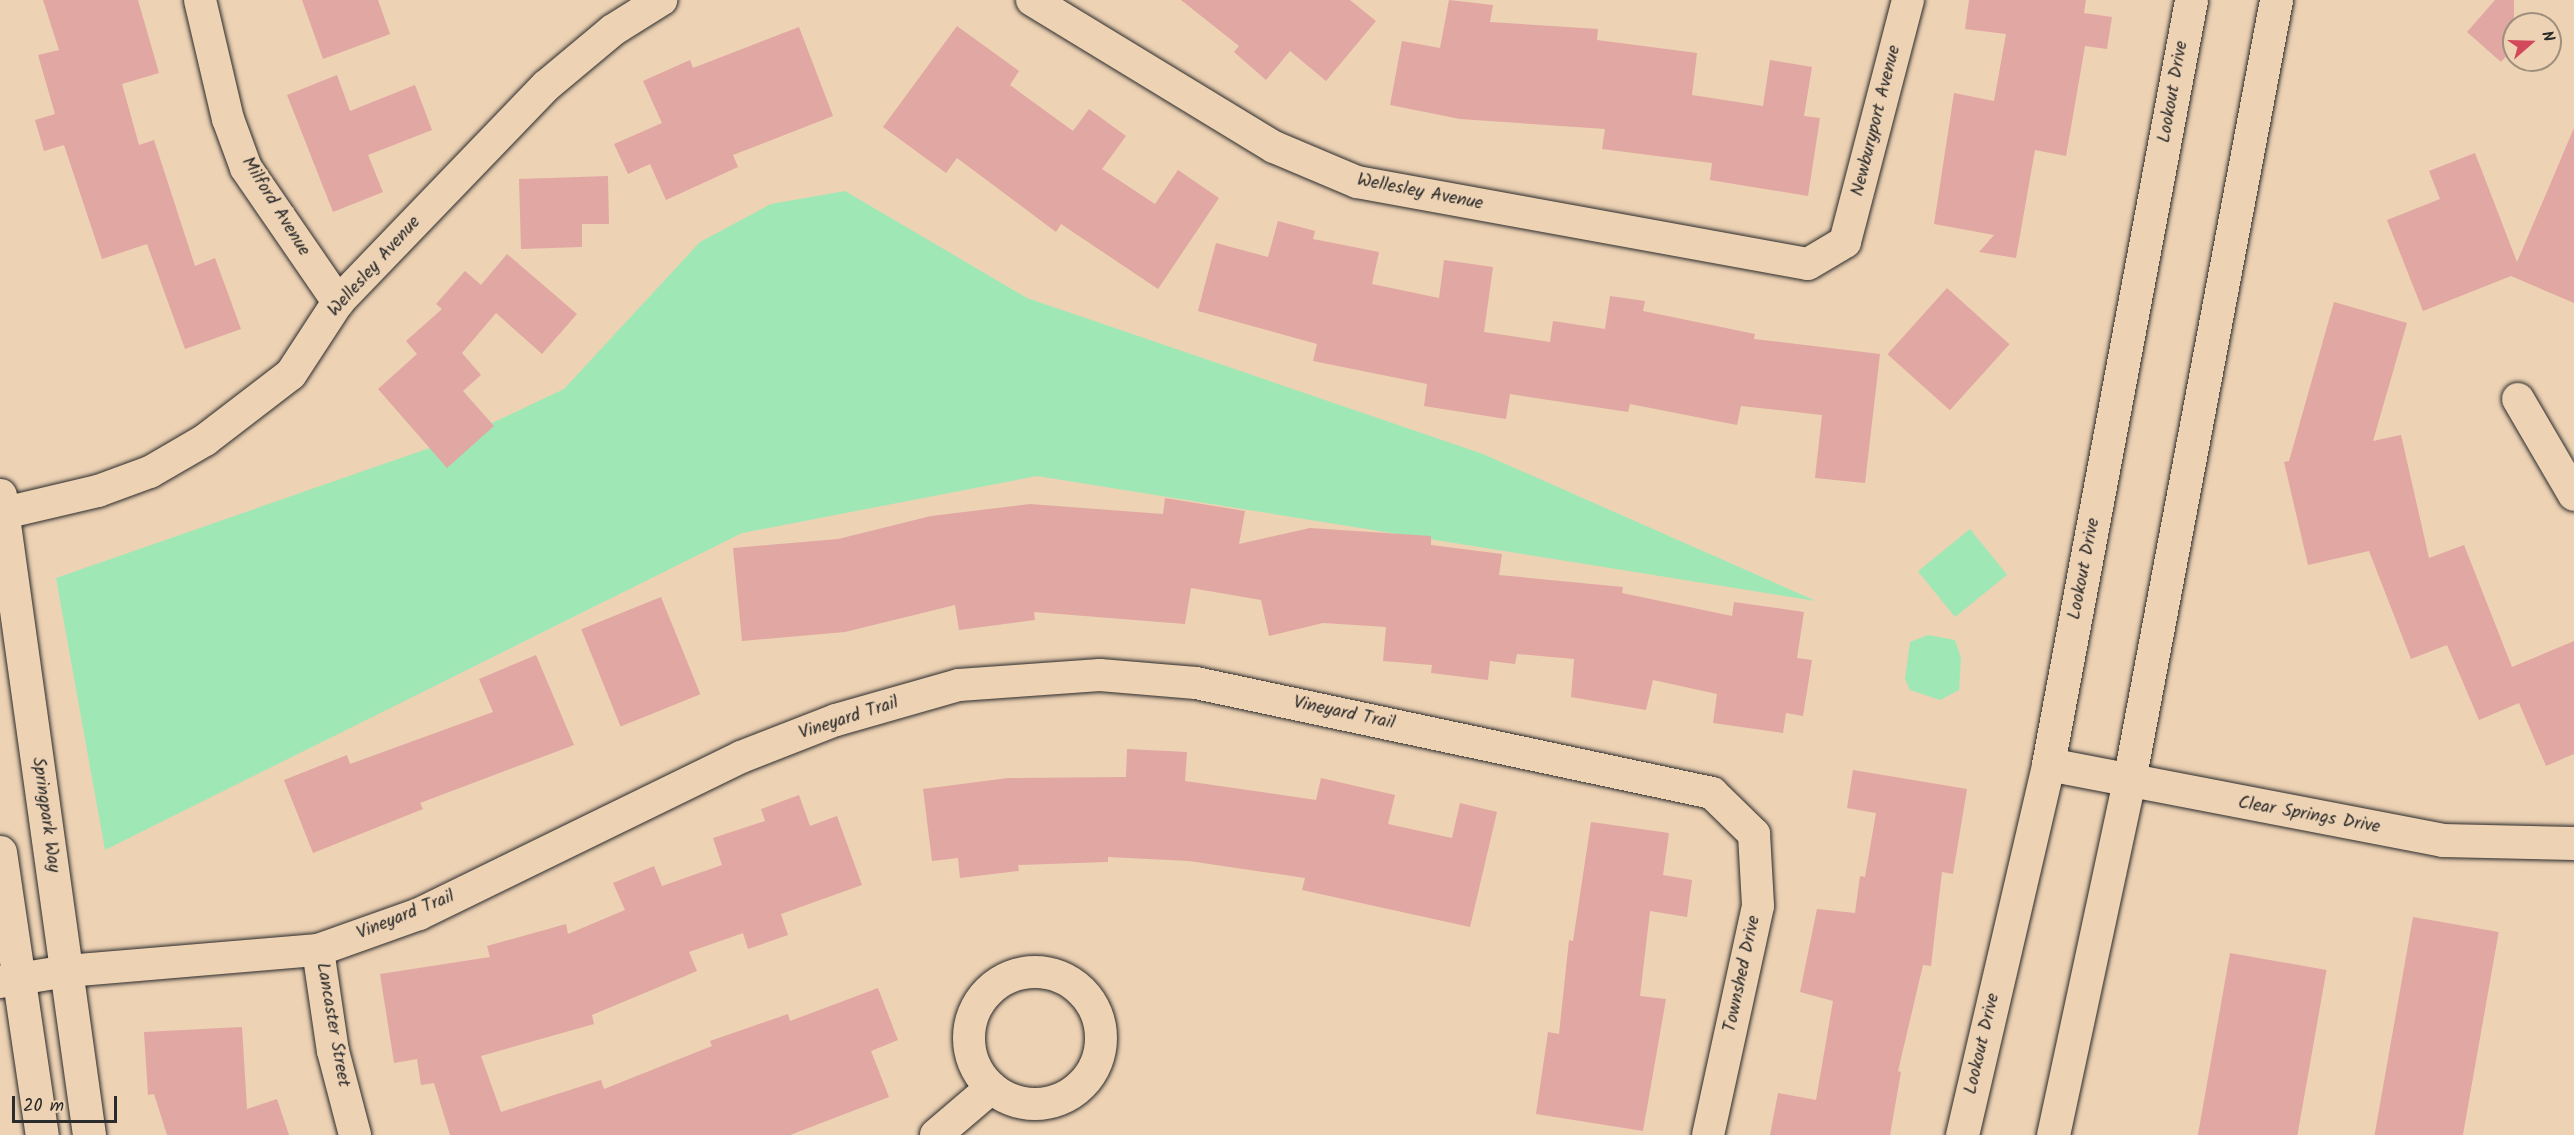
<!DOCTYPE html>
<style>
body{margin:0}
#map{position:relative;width:2574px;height:1135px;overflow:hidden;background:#edd2b4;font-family:Kalam,sans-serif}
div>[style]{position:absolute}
.green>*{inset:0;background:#9fe8b6;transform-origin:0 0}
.building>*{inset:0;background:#e1a7a2;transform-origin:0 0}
.roads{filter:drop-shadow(0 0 2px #2b2b2b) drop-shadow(0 0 2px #2b2b2b)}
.minor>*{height:32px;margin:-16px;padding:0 16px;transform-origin:16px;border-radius:16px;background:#edd2b4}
.minor>.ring{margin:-16px;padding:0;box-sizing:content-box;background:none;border:32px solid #edd2b4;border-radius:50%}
.tertiary>*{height:33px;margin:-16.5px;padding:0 16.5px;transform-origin:16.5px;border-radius:16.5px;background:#edd2b4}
.secondary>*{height:33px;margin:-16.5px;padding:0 16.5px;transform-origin:16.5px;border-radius:16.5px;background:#edd2b4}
span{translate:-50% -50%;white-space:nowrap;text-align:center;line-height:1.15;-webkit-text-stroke:5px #edd2b4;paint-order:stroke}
.street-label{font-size:18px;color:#2b2b2b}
.north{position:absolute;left:2502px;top:12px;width:60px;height:60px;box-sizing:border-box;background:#edd2b4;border:2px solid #9f8f7d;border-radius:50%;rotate:70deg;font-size:16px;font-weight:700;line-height:24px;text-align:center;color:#2b2b2b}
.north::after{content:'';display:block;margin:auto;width:21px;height:27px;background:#d1495b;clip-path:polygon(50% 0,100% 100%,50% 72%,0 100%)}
.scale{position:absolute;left:12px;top:1096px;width:105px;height:27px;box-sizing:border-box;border:3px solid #2b2b2b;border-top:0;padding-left:8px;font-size:18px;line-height:21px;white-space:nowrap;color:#2b2b2b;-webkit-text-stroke:4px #edd2b4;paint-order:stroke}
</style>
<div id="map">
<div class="green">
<i style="clip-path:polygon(845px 191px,1027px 298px,1483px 454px,1816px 601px,1037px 476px,742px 533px,105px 850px,56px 578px,467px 435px,564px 389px,700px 242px,771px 204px)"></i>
<i style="left:1970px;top:529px;width:59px;height:67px;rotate:51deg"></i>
<i style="clip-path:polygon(1928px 635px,1955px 640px,1961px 658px,1959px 690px,1940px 700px,1910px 690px,1905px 679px,1910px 642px)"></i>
</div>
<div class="building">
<i style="clip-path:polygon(43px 0,138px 0,159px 73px,122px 84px,139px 145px,154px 140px,195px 266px,215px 258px,241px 329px,185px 349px,147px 244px,102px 259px,64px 145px,44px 151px,35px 120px,55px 114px,38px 55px,59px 50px)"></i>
<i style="clip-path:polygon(302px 0,378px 0,390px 34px,323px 59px)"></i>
<i style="clip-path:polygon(1181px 0,1350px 0,1376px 21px,1326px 81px,1290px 51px,1266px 80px,1234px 52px,1239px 46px)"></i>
<i style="clip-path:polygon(1449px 0,1493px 5px,1490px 22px,1598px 29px,1597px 40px,1697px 53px,1692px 95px,1763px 106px,1770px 60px,1812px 67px,1804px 116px,1820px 118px,1808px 196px,1710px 180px,1712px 163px,1602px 149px,1605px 129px,1460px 119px,1390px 105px,1402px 41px,1440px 48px)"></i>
<i style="clip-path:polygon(1969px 0,2086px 0,2084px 13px,2112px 17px,2107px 49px,2085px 46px,2066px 156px,2035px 150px,2016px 258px,1979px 252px,1994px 235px,1934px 224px,1954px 93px,1994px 101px,2006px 34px,1965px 29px)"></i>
<i style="clip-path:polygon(2495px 0,2514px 0,2514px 47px,2501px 62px,2467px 32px)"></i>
<i style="clip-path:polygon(957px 26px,1019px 71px,1010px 85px,1073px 131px,1089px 109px,1126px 136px,1102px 169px,1155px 204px,1178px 170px,1219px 198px,1158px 289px,1061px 224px,1056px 232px,957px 158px,946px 173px,883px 127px)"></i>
<i style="clip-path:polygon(799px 27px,833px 116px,733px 155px,738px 167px,666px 200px,650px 164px,628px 174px,614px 144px,662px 123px,643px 81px,690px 60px,693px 68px)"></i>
<i style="clip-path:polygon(337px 75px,350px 111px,415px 85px,432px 130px,368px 155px,383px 192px,333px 212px,287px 95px)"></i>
<i style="clip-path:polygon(2574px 128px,2574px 303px,2511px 276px,2423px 311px,2387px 220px,2440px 199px,2429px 171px,2475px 153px,2517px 262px)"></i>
<i style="clip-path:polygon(608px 176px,609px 224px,582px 224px,582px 247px,521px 249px,519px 179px)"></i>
<i style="clip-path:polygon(1278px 221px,1315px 231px,1313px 239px,1379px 252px,1372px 284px,1439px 298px,1444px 260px,1493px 267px,1484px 332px,1550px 342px,1553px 321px,1605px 329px,1610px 296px,1645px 301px,1643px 311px,1755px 334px,1754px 339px,1880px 354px,1865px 483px,1815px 478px,1822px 415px,1741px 406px,1737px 425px,1630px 404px,1628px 412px,1510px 394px,1506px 419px,1424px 406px,1427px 384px,1313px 361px,1317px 344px,1198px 311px,1216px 243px,1268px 257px)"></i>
<i style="clip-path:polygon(507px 254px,577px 314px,542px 354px,496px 313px,462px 353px,481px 375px,463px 391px,494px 426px,447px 468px,378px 389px,417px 354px,406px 341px,442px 309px,436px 304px,465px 271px,481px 285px)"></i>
<i style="left:1947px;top:288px;width:84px;height:89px;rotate:42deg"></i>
<i style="clip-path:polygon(2334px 302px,2407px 323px,2373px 441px,2401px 435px,2429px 558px,2464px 545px,2512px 667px,2574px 641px,2574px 754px,2546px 766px,2519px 703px,2479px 720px,2447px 645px,2411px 659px,2369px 551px,2308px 565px,2284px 462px,2289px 461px)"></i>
<i style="clip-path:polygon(1165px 498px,1245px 511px,1239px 544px,1310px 528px,1431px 536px,1431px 545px,1502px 554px,1499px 575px,1623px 587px,1622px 593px,1732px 616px,1734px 602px,1804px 612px,1797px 658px,1812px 660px,1803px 716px,1786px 713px,1783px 733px,1713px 723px,1717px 694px,1653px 680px,1646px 710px,1571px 697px,1574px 659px,1517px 654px,1515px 664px,1490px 661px,1488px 680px,1431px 673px,1432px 665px,1383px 661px,1386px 627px,1323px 623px,1269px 636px,1261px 600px,1191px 588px,1185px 624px,1034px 612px,1035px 620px,959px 630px,955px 605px,845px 632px,742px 641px,733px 548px,838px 539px,931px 516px,1030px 504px,1163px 514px)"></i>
<i style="left:661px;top:597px;width:105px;height:86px;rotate:68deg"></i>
<i style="clip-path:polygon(536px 655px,574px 745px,420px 803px,423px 809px,313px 853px,284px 780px,347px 755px,350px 764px,493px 712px,479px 679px)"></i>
<i style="clip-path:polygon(1127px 749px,1187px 752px,1185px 781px,1316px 800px,1321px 778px,1395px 795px,1388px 824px,1452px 838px,1460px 803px,1497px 812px,1470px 927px,1302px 890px,1305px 878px,1189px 861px,1108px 857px,1108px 862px,1018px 865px,1019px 871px,960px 878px,958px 858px,932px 861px,923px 789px,1008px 778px,1126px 777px)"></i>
<i style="clip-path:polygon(1853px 770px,1967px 789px,1953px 874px,1942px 872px,1931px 966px,1923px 965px,1898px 1071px,1901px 1072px,1890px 1135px,1770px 1135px,1778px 1093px,1816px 1100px,1833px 1001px,1800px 992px,1817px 909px,1855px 913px,1860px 876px,1865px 877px,1876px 813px,1847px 808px)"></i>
<i style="clip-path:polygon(799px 795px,810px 826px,837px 816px,862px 885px,781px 914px,788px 935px,748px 949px,743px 933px,689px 952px,697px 971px,592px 1015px,594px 1024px,481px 1056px,501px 1112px,601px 1080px,604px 1089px,712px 1046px,710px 1041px,788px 1014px,790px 1021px,878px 988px,898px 1040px,871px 1051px,889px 1097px,790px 1135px,450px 1135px,434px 1083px,421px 1085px,417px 1059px,394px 1063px,380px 974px,490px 957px,487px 946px,566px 924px,568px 934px,625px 910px,613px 883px,654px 866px,662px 886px,722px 865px,713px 838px,765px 821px,761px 809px)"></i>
<i style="clip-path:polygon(1591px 822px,1669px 833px,1663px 875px,1692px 880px,1687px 917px,1650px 911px,1640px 996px,1666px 999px,1643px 1131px,1536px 1114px,1548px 1032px,1559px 1034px,1569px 940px,1573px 941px)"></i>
<i style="left:2413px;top:917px;width:87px;height:222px;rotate:10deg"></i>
<i style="left:2230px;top:953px;width:98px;height:185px;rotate:10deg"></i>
<i style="clip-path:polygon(242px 1027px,247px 1109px,277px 1099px,289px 1135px,167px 1135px,154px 1094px,148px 1095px,144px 1032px)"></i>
</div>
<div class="roads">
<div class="minor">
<i style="left:200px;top:0;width:122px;rotate:76.8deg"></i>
<i style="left:228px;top:119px;width:52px;rotate:69.8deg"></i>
<i style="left:246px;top:168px;width:163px;rotate:55.5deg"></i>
<i style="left:1032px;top:0;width:283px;rotate:31.3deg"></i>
<i style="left:1274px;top:147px;width:90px;rotate:22.9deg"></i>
<i style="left:1357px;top:182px;width:458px;rotate:10.3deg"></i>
<i style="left:1808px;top:264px;width:43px;rotate:-30.7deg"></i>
<i style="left:1845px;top:242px;width:250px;rotate:-75.4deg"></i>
<i style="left:2518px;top:399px;width:111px;rotate:59.7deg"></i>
<i style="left:0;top:514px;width:101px;rotate:-13.2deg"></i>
<i style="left:98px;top:491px;width:55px;rotate:-20.1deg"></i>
<i style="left:150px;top:472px;width:64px;rotate:-30.2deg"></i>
<i style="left:205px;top:440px;width:108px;rotate:-37.5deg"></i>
<i style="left:291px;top:374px;width:86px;rotate:-56.9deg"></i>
<i style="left:338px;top:302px;width:300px;rotate:-46.1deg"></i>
<i style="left:546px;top:86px;width:87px;rotate:-39.9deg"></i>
<i style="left:613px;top:30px;width:57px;rotate:-32deg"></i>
<i style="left:318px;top:950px;width:102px;rotate:81.6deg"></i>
<i style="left:333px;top:1051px;width:87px;rotate:75.3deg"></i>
<i class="ring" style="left:969px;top:972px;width:100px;height:100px"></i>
<i style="left:0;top:982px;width:68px;rotate:-9.3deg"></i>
<i style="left:67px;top:971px;width:252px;rotate:-4.8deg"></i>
<i style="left:318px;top:950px;width:107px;rotate:-19.6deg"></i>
<i style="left:419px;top:914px;width:358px;rotate:-26deg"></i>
<i style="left:741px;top:757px;width:102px;rotate:-21.3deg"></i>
<i style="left:836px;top:720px;width:128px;rotate:-15.9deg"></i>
<i style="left:959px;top:685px;width:141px;rotate:-4.1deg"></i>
<i style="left:1100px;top:675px;width:96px;rotate:4.8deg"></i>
<i style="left:1196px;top:683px;width:528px;rotate:12.03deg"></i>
<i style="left:1712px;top:793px;width:59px;rotate:44.3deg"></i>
<i style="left:1754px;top:834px;width:72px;rotate:86.8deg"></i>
<i style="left:1758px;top:906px;width:234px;rotate:102.3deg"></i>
<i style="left:936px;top:1135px;width:72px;rotate:-40.5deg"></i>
</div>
<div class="tertiary">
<i style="left:0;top:495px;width:646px;rotate:82.08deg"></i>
<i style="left:2048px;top:764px;width:401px;rotate:10.9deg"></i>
<i style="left:2442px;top:840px;width:132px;rotate:1.3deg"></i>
<i style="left:0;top:852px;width:286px;rotate:81.6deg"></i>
</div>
<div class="secondary">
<i style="left:1962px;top:1135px;width:381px;rotate:-76.9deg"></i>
<i style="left:2048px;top:764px;width:777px;rotate:-79.4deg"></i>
<i style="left:2053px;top:1135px;width:362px;rotate:-77.9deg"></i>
<i style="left:2129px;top:781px;width:795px;rotate:-79.34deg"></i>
</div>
</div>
<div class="street-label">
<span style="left:2174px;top:92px;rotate:-80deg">Lookout Drive</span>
<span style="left:1877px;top:121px;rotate:-76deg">Newburyport Avenue</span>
<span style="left:1420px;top:193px;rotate:11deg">Wellesley Avenue</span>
<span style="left:275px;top:207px;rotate:58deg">Milford Avenue</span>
<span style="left:375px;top:267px;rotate:-48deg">Wellesley Avenue</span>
<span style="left:2085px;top:569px;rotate:-79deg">Lookout Drive</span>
<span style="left:1344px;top:714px;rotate:12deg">Vineyard Trail</span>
<span style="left:849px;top:719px;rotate:-18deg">Vineyard Trail</span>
<span style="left:45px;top:815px;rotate:82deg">Springpark Way</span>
<span style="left:2309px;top:816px;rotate:10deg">Clear Springs Drive</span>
<span style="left:406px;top:916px;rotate:-22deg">Vineyard Trail</span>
<span style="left:1743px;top:974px;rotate:-78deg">Townshed Drive</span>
<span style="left:332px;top:1025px;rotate:80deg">Lancaster Street</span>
<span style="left:1983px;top:1044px;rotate:-77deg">Lookout Drive</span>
</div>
<div class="north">N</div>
<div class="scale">20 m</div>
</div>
